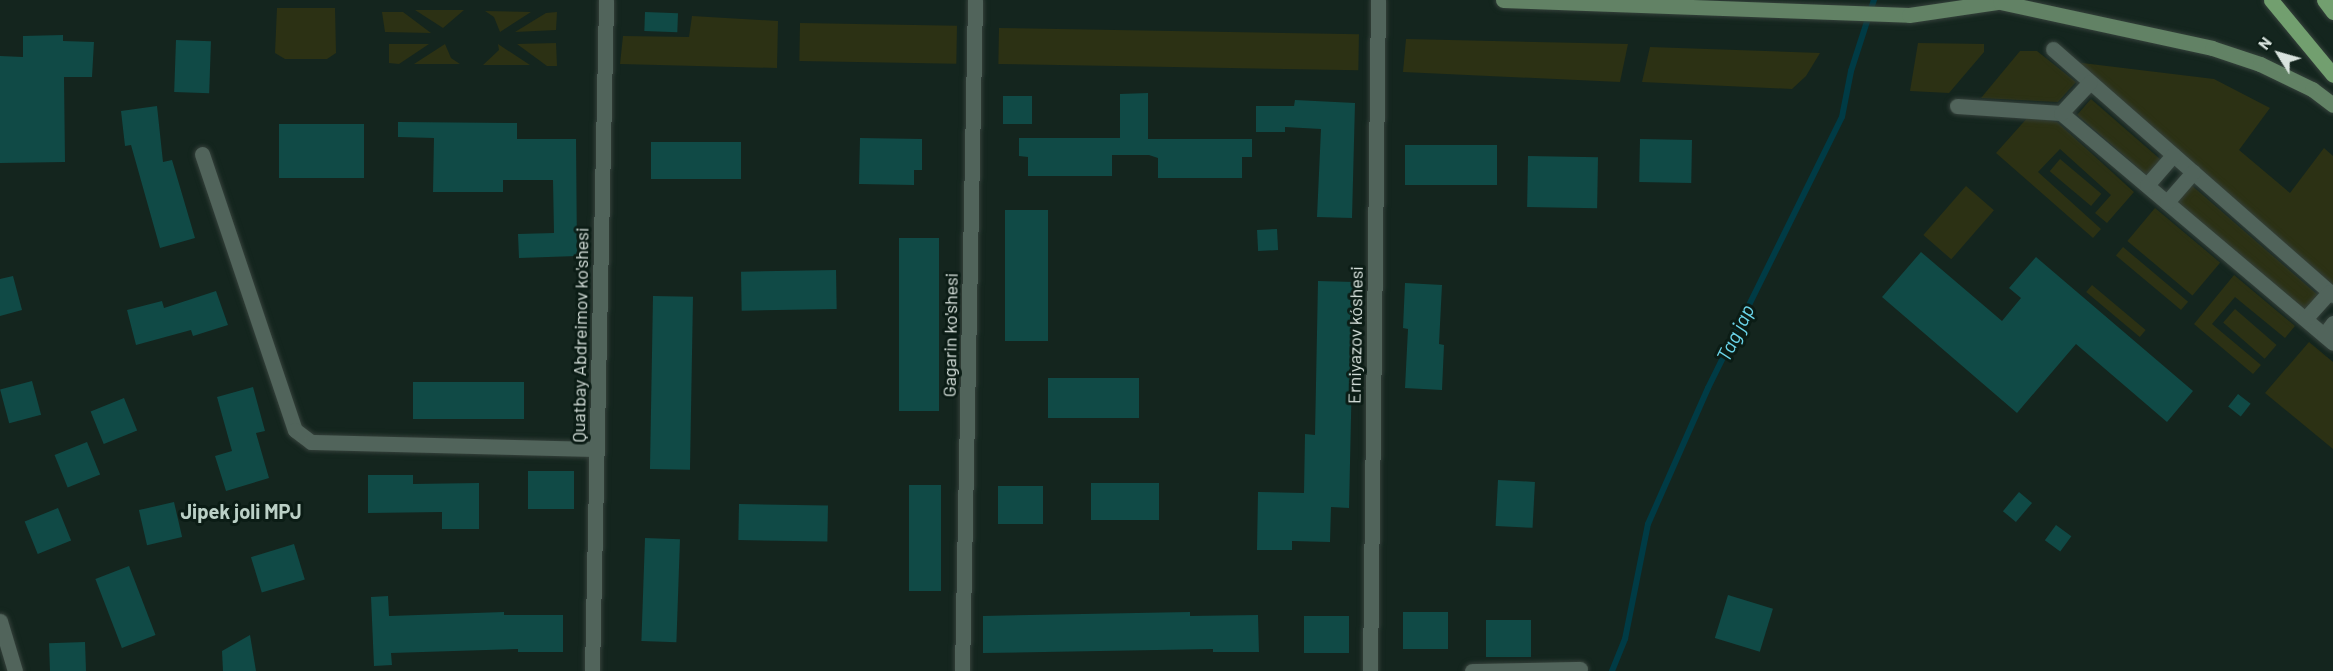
<!DOCTYPE html>
<meta charset="utf-8">
<style>
body{margin:0}
#map{position:relative;width:2333px;height:671px;overflow:hidden;background:#14251e;font-family:Barlow,sans-serif}
div>[style]{position:absolute}
.green>*{inset:0;background:#2c3114;transform-origin:0 0}
.stream>*{height:6px;margin:-3px;padding:0 3px;transform-origin:3px;border-radius:3px;background:#003b45}
.building>*{inset:0;background:#104a46;transform-origin:0 0}
.roads{filter:drop-shadow(0 0 2px #35413b) drop-shadow(0 0 2px #35413b)}
.street>*{height:15px;margin:-7.5px;padding:0 7.5px;transform-origin:7.5px;border-radius:7.5px;background:#51645b}
.secondary>*{height:15px;margin:-7.5px;padding:0 7.5px;transform-origin:7.5px;border-radius:7.5px;background:#628265}
.primary>*{height:15px;margin:-7.5px;padding:0 7.5px;transform-origin:7.5px;border-radius:7.5px;background:#729f6f}
span{translate:-50% -50%;white-space:nowrap;text-align:center;line-height:1.15;-webkit-text-stroke:6px #0b1c15;paint-order:stroke}
.street-label{font-size:18px;color:#d9e3de}
.water-label{font-size:20px;color:#6bd5ea;font-style:italic}
.neighbourhood-label{font-size:20px;color:#bbd0c6;font-weight:700}
.north{position:absolute;left:2249px;top:24px;width:60px;height:60px;-webkit-text-stroke:4px #0b1c15;paint-order:stroke;rotate:307deg;font-size:16px;font-weight:700;line-height:24px;text-align:center;color:#d9e3de}
.north::after{content:'';display:block;margin:auto;width:21px;height:27px;background:#d9e3de;clip-path:polygon(50% 0,100% 100%,50% 72%,0 100%)}
</style>
<div id="map">
<div class="green">
<i style="clip-path:polygon(277px 8px,335px 8px,336px 53px,327px 59px,285px 59px,275px 53px)"></i>
<i style="clip-path:polygon(415px 10px,464px 10px,443px 28px)"></i>
<i style="clip-path:polygon(485px 11px,531px 12px,500px 32px,494px 17px)"></i>
<i style="clip-path:polygon(382px 12px,403px 12px,431px 33px,385px 32px)"></i>
<i style="clip-path:polygon(557px 12px,556px 30px,515px 32px,546px 13px)"></i>
<i style="clip-path:polygon(692px 16px,778px 21px,777px 68px,620px 64px,623px 36px,689px 37px)"></i>
<i style="left:800px;top:23px;width:157px;height:38px;rotate:1deg"></i>
<i style="left:999px;top:28px;width:360px;height:36px;rotate:1deg"></i>
<i style="clip-path:polygon(1406px 39px,1628px 44px,1620px 82px,1403px 72px)"></i>
<i style="clip-path:polygon(556px 43px,557px 66px,547px 66px,517px 44px)"></i>
<i style="clip-path:polygon(1918px 43px,1984px 44px,1984px 52px,1949px 93px,1910px 91px)"></i>
<i style="clip-path:polygon(389px 44px,429px 44px,399px 64px,389px 63px)"></i>
<i style="clip-path:polygon(445px 44px,451px 58px,460px 64px,414px 64px)"></i>
<i style="clip-path:polygon(498px 44px,530px 65px,483px 65px,499px 50px)"></i>
<i style="clip-path:polygon(1650px 47px,1820px 53px,1806px 76px,1792px 89px,1642px 82px)"></i>
<i style="clip-path:polygon(2020px 51px,2037px 51px,2076px 82px,2058px 102px,1981px 98px)"></i>
<i style="clip-path:polygon(2074px 62px,2214px 79px,2270px 108px,2239px 150px,2290px 193px,2324px 148px,2333px 156px,2333px 285px)"></i>
<i style="left:2091px;top:99px;width:94px;height:21px;rotate:41deg"></i>
<i style="clip-path:polygon(2029px 116px,2057px 122px,2134px 192px,2107px 223px,2095px 213px,2111px 195px,2060px 149px,2038px 172px,2101px 229px,2093px 238px,1996px 153px)"></i>
<i style="left:2060px;top:159px;width:54px;height:16px;rotate:40deg"></i>
<i style="left:2189px;top:183px;width:172px;height:23px;rotate:41deg"></i>
<i style="left:1966px;top:186px;width:37px;height:65px;rotate:41deg"></i>
<i style="left:2155px;top:208px;width:85px;height:43px;rotate:40deg"></i>
<i style="left:2123px;top:247px;width:85px;height:11px;rotate:40deg"></i>
<i style="clip-path:polygon(2234px 275px,2295px 326px,2285px 338px,2235px 297px,2212px 324px,2261px 365px,2253px 374px,2194px 324px)"></i>
<i style="left:2092px;top:285px;width:70px;height:9px;rotate:40deg"></i>
<i style="left:2235px;top:309px;width:55px;height:18px;rotate:41deg"></i>
<i style="clip-path:polygon(2309px 342px,2333px 362px,2333px 449px,2265px 393px)"></i>
</div>
<div class="stream">
<i style="left:1612px;top:671px;width:35px;rotate:-68deg"></i>
<i style="left:1625px;top:639px;width:117px;rotate:-78.7deg"></i>
<i style="left:1648px;top:524px;width:149px;rotate:-66.2deg"></i>
<i style="left:1708px;top:388px;width:302px;rotate:-63.7deg"></i>
<i style="left:1842px;top:117px;width:47px;rotate:-78.9deg"></i>
<i style="left:1851px;top:71px;width:75px;rotate:-72.1deg"></i>
</div>
<div class="building">
<i style="left:645px;top:12px;width:33px;height:19px;rotate:2deg"></i>
<i style="clip-path:polygon(63px 35px,63px 41px,94px 42px,92px 77px,64px 77px,65px 162px,0 163px,0 56px,23px 57px,23px 36px)"></i>
<i style="left:176px;top:40px;width:35px;height:52px;rotate:2deg"></i>
<i style="clip-path:polygon(1148px 93px,1148px 139px,1252px 139px,1252px 157px,1242px 157px,1242px 178px,1158px 178px,1158px 158px,1149px 155px,1112px 155px,1112px 176px,1028px 176px,1028px 157px,1019px 156px,1019px 138px,1120px 138px,1120px 94px)"></i>
<i style="left:1003px;top:96px;width:29px;height:28px"></i>
<i style="clip-path:polygon(1295px 100px,1355px 103px,1352px 218px,1317px 217px,1321px 129px,1285px 127px,1285px 132px,1256px 132px,1256px 106px,1294px 106px)"></i>
<i style="clip-path:polygon(157px 106px,163px 162px,172px 160px,195px 238px,160px 248px,131px 145px,125px 146px,121px 111px)"></i>
<i style="clip-path:polygon(398px 122px,517px 123px,517px 139px,576px 139px,577px 256px,519px 258px,518px 234px,554px 233px,553px 180px,503px 180px,503px 192px,433px 192px,434px 138px,398px 137px)"></i>
<i style="left:364px;top:124px;width:54px;height:85px;rotate:90deg"></i>
<i style="clip-path:polygon(860px 138px,922px 139px,922px 170px,914px 170px,914px 185px,859px 184px)"></i>
<i style="left:1640px;top:139px;width:52px;height:43px;rotate:1deg"></i>
<i style="left:651px;top:142px;width:90px;height:37px"></i>
<i style="left:1405px;top:145px;width:92px;height:40px"></i>
<i style="left:1528px;top:156px;width:70px;height:51px;rotate:1deg"></i>
<i style="left:1005px;top:210px;width:43px;height:131px"></i>
<i style="left:1277px;top:229px;width:21px;height:20px;rotate:87deg"></i>
<i style="left:899px;top:238px;width:40px;height:173px"></i>
<i style="clip-path:polygon(1921px 252px,2002px 321px,2021px 298px,2009px 288px,2036px 257px,2193px 391px,2167px 422px,2076px 344px,2017px 413px,1882px 297px)"></i>
<i style="left:836px;top:270px;width:39px;height:95px;rotate:89deg"></i>
<i style="clip-path:polygon(13px 276px,22px 310px,0 316px,0 279px)"></i>
<i style="clip-path:polygon(1318px 281px,1354px 282px,1349px 508px,1331px 507px,1330px 542px,1292px 541px,1292px 550px,1257px 550px,1258px 492px,1304px 493px,1305px 434px,1315px 435px)"></i>
<i style="clip-path:polygon(1405px 283px,1442px 285px,1439px 344px,1444px 345px,1442px 390px,1405px 388px,1408px 329px,1403px 328px)"></i>
<i style="clip-path:polygon(216px 291px,228px 325px,193px 336px,191px 330px,136px 345px,127px 310px,162px 301px,164px 308px)"></i>
<i style="left:653px;top:296px;width:40px;height:173px;rotate:1deg"></i>
<i style="left:1048px;top:378px;width:91px;height:40px"></i>
<i style="left:32px;top:381px;width:35px;height:33px;rotate:75deg"></i>
<i style="left:524px;top:382px;width:37px;height:111px;rotate:90deg"></i>
<i style="clip-path:polygon(253px 387px,265px 431px,256px 433px,269px 478px,226px 491px,215px 456px,232px 451px,217px 397px)"></i>
<i style="left:2238px;top:394px;width:16px;height:16px;rotate:38deg"></i>
<i style="left:124px;top:398px;width:35px;height:36px;rotate:68deg"></i>
<i style="left:87px;top:442px;width:35px;height:35px;rotate:68deg"></i>
<i style="left:574px;top:471px;width:38px;height:46px;rotate:90deg"></i>
<i style="clip-path:polygon(368px 475px,413px 475px,413px 484px,479px 483px,479px 529px,442px 529px,442px 512px,368px 513px)"></i>
<i style="left:1498px;top:480px;width:37px;height:46px;rotate:3deg"></i>
<i style="left:1159px;top:483px;width:37px;height:68px;rotate:90deg"></i>
<i style="left:909px;top:485px;width:32px;height:106px"></i>
<i style="left:998px;top:486px;width:45px;height:38px"></i>
<i style="left:2019px;top:492px;width:17px;height:25px;rotate:40deg"></i>
<i style="left:174px;top:502px;width:36px;height:36px;rotate:77deg"></i>
<i style="left:739px;top:504px;width:89px;height:36px;rotate:1deg"></i>
<i style="left:58px;top:508px;width:35px;height:36px;rotate:68deg"></i>
<i style="left:2056px;top:525px;width:19px;height:19px;rotate:36deg"></i>
<i style="left:645px;top:538px;width:35px;height:103px;rotate:2deg"></i>
<i style="left:294px;top:544px;width:37px;height:45px;rotate:73deg"></i>
<i style="left:129px;top:566px;width:74px;height:36px;rotate:69deg"></i>
<i style="left:1728px;top:595px;width:47px;height:45px;rotate:17deg"></i>
<i style="clip-path:polygon(388px 596px,389px 616px,504px 612px,504px 615px,563px 615px,563px 652px,518px 652px,518px 649px,391px 653px,392px 665px,374px 666px,371px 597px)"></i>
<i style="clip-path:polygon(1190px 612px,1190px 616px,1258px 615px,1259px 652px,1213px 652px,1213px 649px,983px 653px,983px 616px)"></i>
<i style="left:1448px;top:612px;width:37px;height:45px;rotate:90deg"></i>
<i style="left:1349px;top:616px;width:37px;height:45px;rotate:90deg"></i>
<i style="left:1486px;top:620px;width:45px;height:37px"></i>
<i style="clip-path:polygon(250px 635px,256px 671px,223px 671px,222px 651px)"></i>
<i style="left:85px;top:642px;width:29px;height:36px;rotate:88deg"></i>
</div>
<div class="roads">
<div class="street">
<i style="left:2053px;top:49px;width:373px;rotate:41.3deg"></i>
<i style="left:1957px;top:106px;width:104px;rotate:3.9deg"></i>
<i style="left:2061px;top:113px;width:356px;rotate:40.2deg"></i>
<i style="left:2061px;top:113px;width:42px;rotate:-46.9deg"></i>
<i style="left:202px;top:154px;width:291px;rotate:71.4deg"></i>
<i style="left:295px;top:430px;width:20px;rotate:37deg"></i>
<i style="left:311px;top:442px;width:286px;rotate:1.4deg"></i>
<i style="left:2147px;top:185px;width:40px;rotate:-49deg"></i>
<i style="left:2167px;top:202px;width:40px;rotate:-49deg"></i>
<i style="left:2305px;top:319px;width:36px;rotate:-48deg"></i>
<i style="left:2324px;top:335px;width:15px;rotate:-53deg"></i>
<i style="left:0;top:621px;width:52px;rotate:73.3deg"></i>
<i style="left:592px;top:671px;width:671px;rotate:-88.8deg"></i>
<i style="left:962px;top:671px;width:671px;rotate:-88.89deg"></i>
<i style="left:1370px;top:671px;width:671px;rotate:-89.32deg"></i>
<i style="left:1472px;top:671px;width:108px;rotate:-1.1deg"></i>
</div>
<div class="secondary">
<i style="left:1503px;top:0;width:406px;rotate:2.1deg"></i>
<i style="left:1909px;top:15px;width:103px;rotate:-8.4deg"></i>
<i style="left:2000px;top:2px;width:217px;rotate:12.2deg"></i>
<i style="left:2212px;top:48px;width:51px;rotate:18.4deg"></i>
<i style="left:2260px;top:64px;width:58px;rotate:25.7deg"></i>
<i style="left:2312px;top:89px;width:26px;rotate:37deg"></i>
</div>
<div class="primary">
<i style="left:2271px;top:0;width:97px;rotate:50.4deg"></i>
<i style="left:2324px;top:0;width:15px;rotate:53deg"></i>
</div>
</div>
<div class="street-label">
<span style="left:580px;top:335px;rotate:-89deg">Quatbay Abdreimov ko'shesi</span>
<span style="left:950px;top:335px;rotate:-89deg">Gagarin ko'shesi</span>
<span style="left:1355px;top:335px;rotate:-89deg">Erniyazov kóshesi</span>
</div>
<div class="water-label">
<span style="left:1735px;top:333px;rotate:-64deg">Tag jap</span>
</div>
<div class="neighbourhood-label">
<span style="left:241px;top:511px">Jipek joli MPJ</span>
</div>
<div class="north">N</div>
</div>
